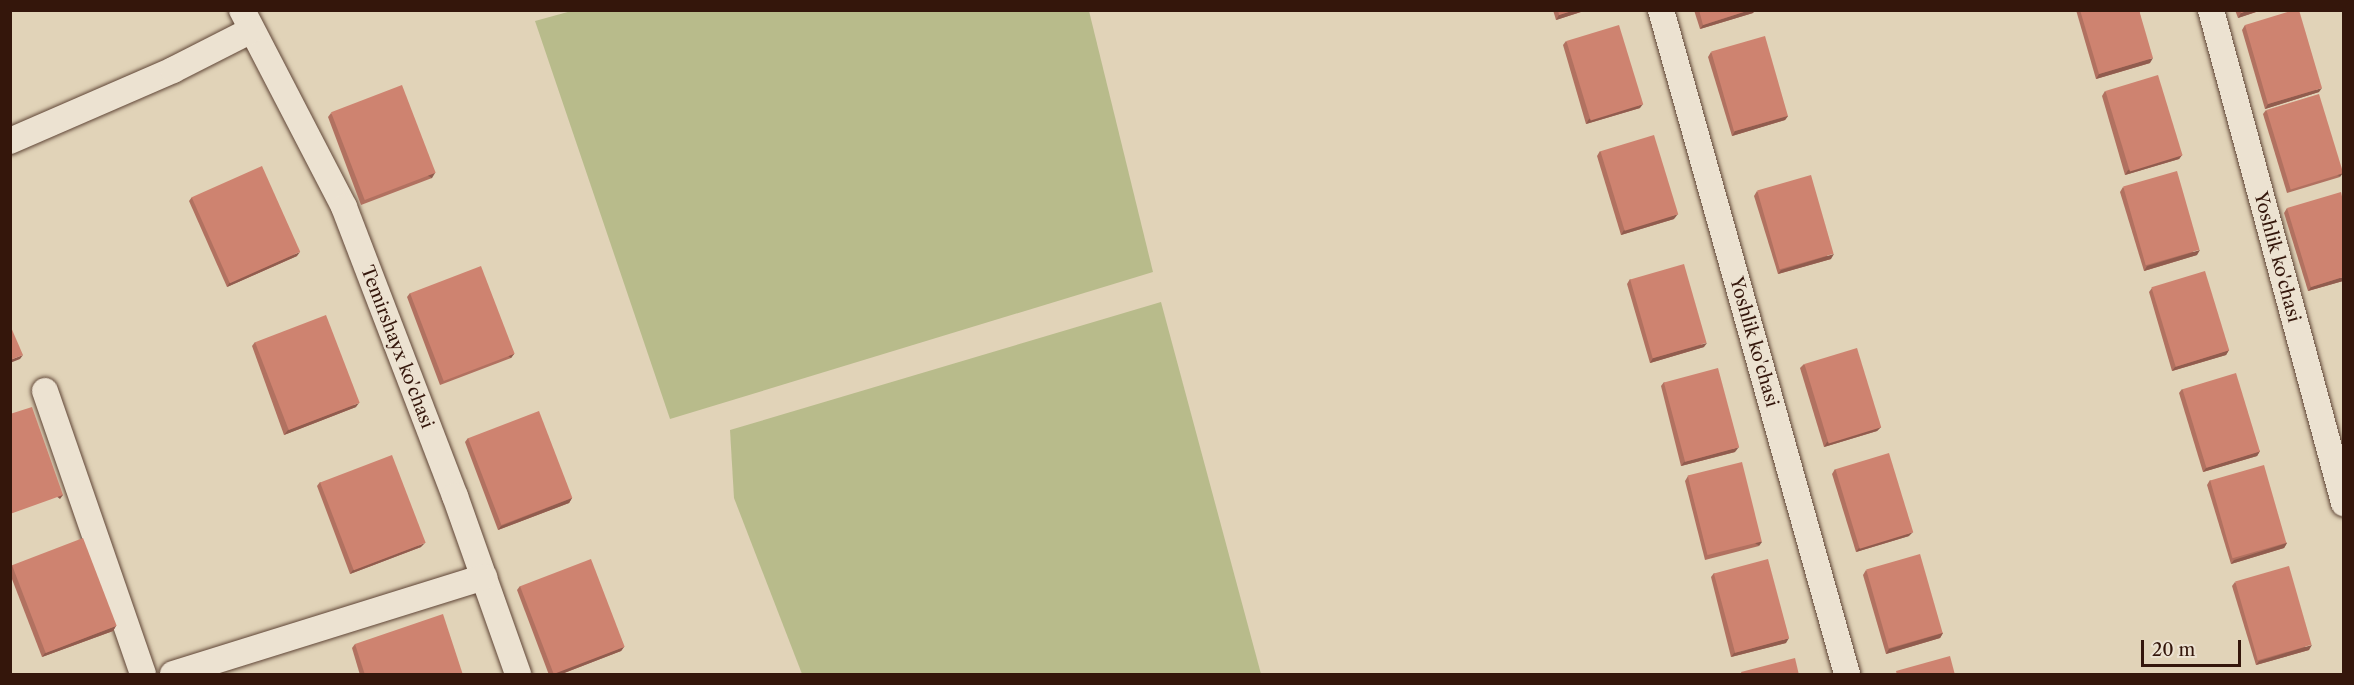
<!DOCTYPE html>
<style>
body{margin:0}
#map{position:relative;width:2354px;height:685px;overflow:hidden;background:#e1d3b8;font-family:"Libre Caslon Text",serif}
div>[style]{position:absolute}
.green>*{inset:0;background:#b8bb8b}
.roads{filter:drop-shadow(0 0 2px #5f4536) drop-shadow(0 0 2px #5f4536)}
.minor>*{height:26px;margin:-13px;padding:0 13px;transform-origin:13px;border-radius:13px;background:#ece2d1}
.wall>*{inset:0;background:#b17160}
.shaded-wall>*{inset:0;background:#905c4e;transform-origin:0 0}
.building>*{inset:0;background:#ce8370;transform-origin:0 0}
span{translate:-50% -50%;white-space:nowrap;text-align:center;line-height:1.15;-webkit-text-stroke:4.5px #ece2d1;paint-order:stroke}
.street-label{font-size:18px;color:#34160b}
.frame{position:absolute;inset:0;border:12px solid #34160b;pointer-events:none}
.scale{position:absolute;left:2141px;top:640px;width:100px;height:27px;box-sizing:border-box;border:3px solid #34160b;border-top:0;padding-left:8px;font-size:18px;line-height:21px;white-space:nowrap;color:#34160b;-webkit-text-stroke:4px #ece2d1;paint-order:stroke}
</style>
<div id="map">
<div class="green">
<i style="clip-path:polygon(575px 10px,1089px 11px,1153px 272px,670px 419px,535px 21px)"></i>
<i style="clip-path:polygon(1161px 302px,1261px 674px,802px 674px,734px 498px,730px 430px)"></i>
</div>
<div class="roads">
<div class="minor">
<i style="left:242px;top:10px;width:222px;rotate:62.6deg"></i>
<i style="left:344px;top:207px;width:310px;rotate:69deg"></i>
<i style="left:455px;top:496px;width:189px;rotate:70.5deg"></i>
<i style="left:1661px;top:10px;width:690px;rotate:74.35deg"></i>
<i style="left:2211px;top:10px;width:511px;rotate:74.9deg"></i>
<i style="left:10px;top:141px;width:178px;rotate:-23.5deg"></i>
<i style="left:173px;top:70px;width:86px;rotate:-26.9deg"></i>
<i style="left:45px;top:391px;width:299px;rotate:70.9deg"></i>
<i style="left:173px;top:674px;width:326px;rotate:-17.3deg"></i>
</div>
</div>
<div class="wall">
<i style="clip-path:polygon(1553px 10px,1587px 10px,1556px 20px)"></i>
<i style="clip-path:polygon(1694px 10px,1755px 10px,1753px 13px,1700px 29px)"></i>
<i style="clip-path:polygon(2076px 10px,2139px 10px,2150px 63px,2096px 79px)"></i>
<i style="clip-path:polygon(2235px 10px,2262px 10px,2238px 18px)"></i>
<i style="clip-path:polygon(2245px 25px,2319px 92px,2265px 109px,2242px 30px)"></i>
<i style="clip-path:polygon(1566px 41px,1640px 108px,1586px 124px,1563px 45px)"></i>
<i style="clip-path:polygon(1711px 52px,1788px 116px,1785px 120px,1732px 136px,1708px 57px)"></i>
<i style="clip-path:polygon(2105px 91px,2182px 155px,2179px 159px,2125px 175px,2102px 96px)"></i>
<i style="clip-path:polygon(2266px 110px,2340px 177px,2287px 193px,2263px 114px)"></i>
<i style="clip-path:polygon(331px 113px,432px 178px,361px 205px,328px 117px)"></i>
<i style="clip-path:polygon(1600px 151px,1674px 219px,1621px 235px,1597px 156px)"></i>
<i style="clip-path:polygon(2123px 187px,2197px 255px,2144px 271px,2120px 192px)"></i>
<i style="clip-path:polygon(1757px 191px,1831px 259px,1778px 274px,1754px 196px)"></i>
<i style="clip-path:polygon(192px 197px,297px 256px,227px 287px,189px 201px)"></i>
<i style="clip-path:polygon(2287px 208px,2343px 281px,2308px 291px,2284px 213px)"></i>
<i style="clip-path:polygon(1630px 279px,1704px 347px,1650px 363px,1627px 284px)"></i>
<i style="clip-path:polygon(2152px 288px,2229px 350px,2226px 355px,2172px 371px,2149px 292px)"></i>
<i style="clip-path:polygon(410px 293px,514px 354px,511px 358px,440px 385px,407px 297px)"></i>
<i style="clip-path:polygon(255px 342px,356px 407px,284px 435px,252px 346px)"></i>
<i style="clip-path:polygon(1804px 364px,1881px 427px,1877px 431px,1824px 447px,1800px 368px)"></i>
<i style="clip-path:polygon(1664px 382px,1735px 452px,1681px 466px,1661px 386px)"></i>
<i style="clip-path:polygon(2182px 389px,2260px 451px,2257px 456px,2203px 472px,2179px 393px)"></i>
<i style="clip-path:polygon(468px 438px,572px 498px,569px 503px,498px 530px,465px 442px)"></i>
<i style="clip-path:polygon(1835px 469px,1909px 536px,1856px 552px,1832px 474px)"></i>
<i style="clip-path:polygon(1688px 476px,1759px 546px,1705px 560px,1685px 481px)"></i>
<i style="clip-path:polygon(2210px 480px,2287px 543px,2284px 548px,2231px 564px,2207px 485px)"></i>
<i style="clip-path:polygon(320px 482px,421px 547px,350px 574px,317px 486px)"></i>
<i style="clip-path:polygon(12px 565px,116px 626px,113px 631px,42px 657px,10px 574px,10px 566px)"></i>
<i style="clip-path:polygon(1866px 570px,1943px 633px,1940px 638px,1886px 654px,1863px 575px)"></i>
<i style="clip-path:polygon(1714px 573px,1786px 643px,1731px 657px,1711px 577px)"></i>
<i style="clip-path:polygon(2235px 582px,2309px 650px,2256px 665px,2232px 586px)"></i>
<i style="clip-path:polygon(520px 586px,624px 647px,621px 651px,559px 675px,549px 675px,517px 590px)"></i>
<i style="clip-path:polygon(355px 644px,463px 675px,360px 675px,352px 648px)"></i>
</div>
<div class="shaded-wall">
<i style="clip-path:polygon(1575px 10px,1587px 10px,1556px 20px,1559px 15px)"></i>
<i style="clip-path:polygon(1750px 10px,1755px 10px,1753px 13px,1700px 29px,1703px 25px)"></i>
<i style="clip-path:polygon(2250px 10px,2262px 10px,2238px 18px,2241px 13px)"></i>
<i style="clip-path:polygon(2153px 58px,2150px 63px,2096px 79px,2099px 74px)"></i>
<i style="clip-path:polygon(2322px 88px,2319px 92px,2265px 109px,2268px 104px)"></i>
<i style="clip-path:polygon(1643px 104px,1640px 108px,1586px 124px,1589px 119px)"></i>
<i style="clip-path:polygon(1788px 116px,1785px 120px,1732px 136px,1735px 131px)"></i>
<i style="clip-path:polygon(2182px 155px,2179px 159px,2125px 175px,2128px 170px)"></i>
<i style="left:435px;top:173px;width:6px;height:76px;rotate:121deg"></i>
<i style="left:2343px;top:173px;width:5px;height:55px;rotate:127deg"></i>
<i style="clip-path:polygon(1678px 214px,1674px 219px,1621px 235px,1624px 230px)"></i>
<i style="clip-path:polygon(2200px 250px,2197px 255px,2144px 271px,2147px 266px)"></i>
<i style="clip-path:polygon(300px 252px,297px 256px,227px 287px,230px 282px)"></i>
<i style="clip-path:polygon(1834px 254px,1831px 259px,1778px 274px,1781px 270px)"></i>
<i style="clip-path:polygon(2343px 277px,2343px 281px,2308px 291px,2311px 287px)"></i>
<i style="clip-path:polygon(1707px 343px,1704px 347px,1650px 363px,1653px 358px)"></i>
<i style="clip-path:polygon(2229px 350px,2226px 355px,2172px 371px,2175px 367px)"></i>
<i style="left:514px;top:354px;width:5px;height:76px;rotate:127deg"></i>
<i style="clip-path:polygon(23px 355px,20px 359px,10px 363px,10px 360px)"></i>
<i style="clip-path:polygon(359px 403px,356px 407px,284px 435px,288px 430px)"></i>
<i style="clip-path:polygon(1881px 427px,1877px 431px,1824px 447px,1827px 442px)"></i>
<i style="clip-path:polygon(1739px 447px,1735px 452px,1681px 466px,1684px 462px)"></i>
<i style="clip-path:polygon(2260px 451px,2257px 456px,2203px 472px,2206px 468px)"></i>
<i style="left:63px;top:495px;width:5px;height:56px;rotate:127deg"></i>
<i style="clip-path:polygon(572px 498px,569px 503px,498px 530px,501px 526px)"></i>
<i style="clip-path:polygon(1913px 532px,1909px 536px,1856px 552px,1859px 548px)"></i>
<i style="left:1762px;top:542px;width:5px;height:56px;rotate:127deg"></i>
<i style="clip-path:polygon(425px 543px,421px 547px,350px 574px,353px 570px)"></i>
<i style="clip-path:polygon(2287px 543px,2284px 548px,2231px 564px,2234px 560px)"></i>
<i style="clip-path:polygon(116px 626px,113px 631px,42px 657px,45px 653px)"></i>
<i style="clip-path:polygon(1943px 633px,1940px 638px,1886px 654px,1889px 649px)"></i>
<i style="clip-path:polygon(1789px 638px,1786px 643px,1731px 657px,1734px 653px)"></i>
<i style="clip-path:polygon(2312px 645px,2309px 650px,2256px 665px,2259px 661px)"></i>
<i style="clip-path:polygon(624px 647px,621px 651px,559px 675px,552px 675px,553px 673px)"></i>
</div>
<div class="building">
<i style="clip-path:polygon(1558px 10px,1575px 10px,1559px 15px)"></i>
<i style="clip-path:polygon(1699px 10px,1750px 10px,1703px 25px)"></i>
<i style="clip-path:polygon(2080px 10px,2139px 10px,2153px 58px,2099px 74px)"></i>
<i style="clip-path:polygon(2240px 10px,2250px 10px,2241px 13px)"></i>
<i style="clip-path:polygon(2294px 10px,2299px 10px,2322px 88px,2268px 104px,2245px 25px)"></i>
<i style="left:1619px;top:25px;width:83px;height:55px;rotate:73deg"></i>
<i style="left:1765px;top:36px;width:83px;height:56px;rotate:74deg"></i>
<i style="left:2158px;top:75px;width:84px;height:55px;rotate:73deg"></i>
<i style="left:402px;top:85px;width:94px;height:76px;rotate:69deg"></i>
<i style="left:2319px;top:94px;width:83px;height:55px;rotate:73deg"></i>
<i style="left:1654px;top:135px;width:83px;height:56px;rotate:73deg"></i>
<i style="left:262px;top:166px;width:94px;height:77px;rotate:66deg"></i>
<i style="left:2177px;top:171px;width:82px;height:56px;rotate:74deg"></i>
<i style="left:1811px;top:175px;width:82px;height:56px;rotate:74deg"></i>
<i style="clip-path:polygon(2341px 192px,2343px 201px,2343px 277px,2311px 287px,2287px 208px)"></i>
<i style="left:1684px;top:264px;width:82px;height:56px;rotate:74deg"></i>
<i style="left:481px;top:266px;width:94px;height:76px;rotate:69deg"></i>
<i style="left:2205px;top:271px;width:83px;height:56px;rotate:73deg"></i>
<i style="left:326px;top:315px;width:94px;height:76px;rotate:69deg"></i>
<i style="clip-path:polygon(10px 325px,23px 355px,10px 360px)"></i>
<i style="left:1857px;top:348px;width:83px;height:55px;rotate:73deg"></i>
<i style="left:1718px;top:368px;width:82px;height:56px;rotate:75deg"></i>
<i style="left:2236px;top:373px;width:82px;height:56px;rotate:73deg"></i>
<i style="clip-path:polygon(32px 407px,63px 495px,10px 514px,10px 414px)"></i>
<i style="left:539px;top:411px;width:93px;height:76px;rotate:69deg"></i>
<i style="left:1889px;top:453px;width:83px;height:56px;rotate:73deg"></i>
<i style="left:392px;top:455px;width:94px;height:77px;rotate:69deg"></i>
<i style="left:1742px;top:462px;width:82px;height:56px;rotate:76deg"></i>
<i style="left:2264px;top:465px;width:81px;height:56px;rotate:74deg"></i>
<i style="left:83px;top:538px;width:94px;height:76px;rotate:69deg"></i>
<i style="left:1920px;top:554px;width:82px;height:56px;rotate:74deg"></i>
<i style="left:591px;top:559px;width:94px;height:76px;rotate:69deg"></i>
<i style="left:1768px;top:559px;width:82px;height:56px;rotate:75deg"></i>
<i style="left:2289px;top:566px;width:82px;height:56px;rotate:74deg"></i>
<i style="clip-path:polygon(443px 614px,463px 675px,365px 675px,355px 644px)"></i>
<i style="clip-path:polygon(1950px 656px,1955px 675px,1897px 675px,1896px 671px)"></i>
<i style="clip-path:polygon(1795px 658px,1799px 675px,1742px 675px,1741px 672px)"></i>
</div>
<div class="street-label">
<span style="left:2277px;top:257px;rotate:75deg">Yoshlik ko'chasi</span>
<span style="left:1754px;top:342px;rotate:74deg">Yoshlik ko'chasi</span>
<span style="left:397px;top:347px;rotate:69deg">Temirshayx ko'chasi</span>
</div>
<div class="frame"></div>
<div class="scale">20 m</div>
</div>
